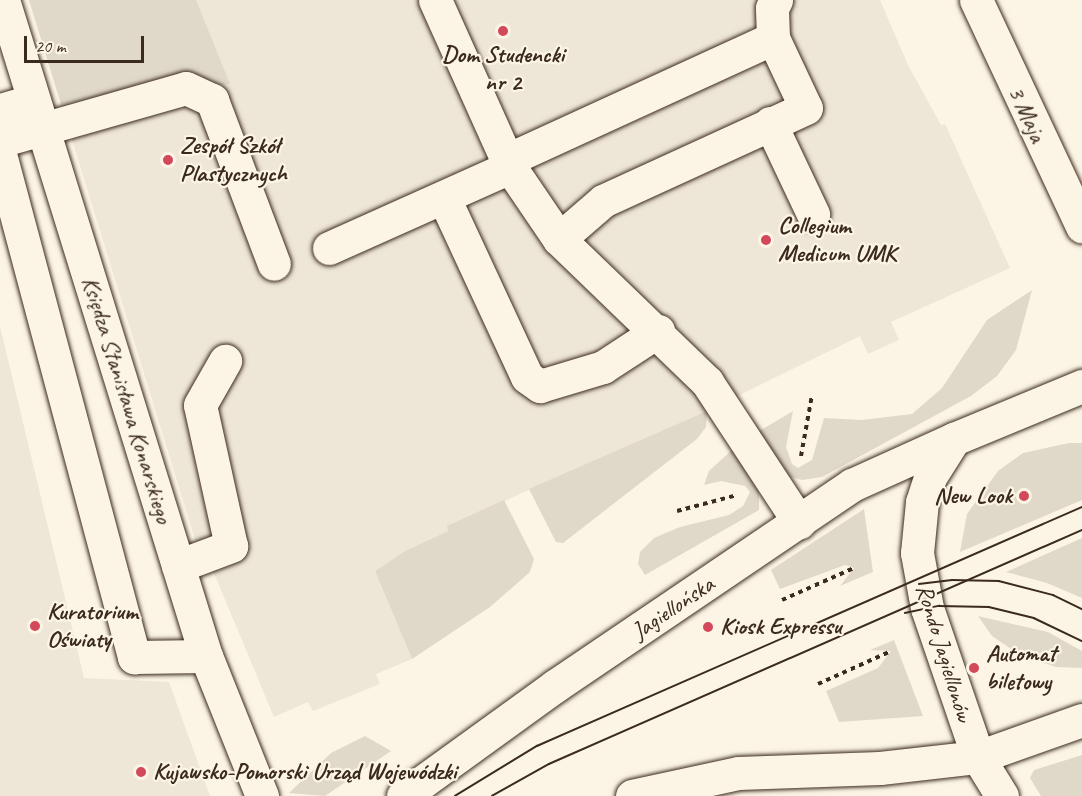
<!DOCTYPE html>
<meta charset="utf-8">
<style>
body{margin:0}
#map{position:relative;width:1082px;height:796px;overflow:hidden;background:#fcf5e5;font-family:Caveat,sans-serif}
div>[style]{position:absolute}
.built>*{inset:0;background:#eee6d6}
.green>*{inset:0;background:#e0d8c8}
.path>*{height:4px;margin-top:-2px;transform-origin:0;background:repeating-linear-gradient(90deg,#3b2a1e 0 4.5px,transparent 0 9px)}
.roads{filter:drop-shadow(0 0 2px #3b2a1e) drop-shadow(0 0 2px #3b2a1e)}
.minor>*{height:33px;margin:-16.5px;padding:0 16.5px;transform-origin:16.5px;border-radius:16.5px;background:#fcf5e5}
.major>*{height:33px;margin:-16.5px;padding:0 16.5px;transform-origin:16.5px;border-radius:16.5px;background:#fcf5e5}
.tram>*{height:1.5px;margin:-0.75px;padding:0 0.75px;transform-origin:0.75px;border-radius:0.75px;background:#3b2a1e}
.dots>*{width:16px;height:16px;translate:-50% -50%;box-sizing:border-box;border:3px solid #fcf5e5;border-radius:50%}
span{translate:-50% -50%;white-space:nowrap;text-align:center;line-height:1.15;-webkit-text-stroke:4.5px #fcf5e5;paint-order:stroke}
.poi-label{font-size:24px;color:#3b2a1e;font-weight:700}
.left{translate:0 -50%;text-align:left}
.right{translate:-100% -50%;text-align:right}
.street-label{font-size:24px;color:#3b2a1e}
.scale{position:absolute;left:24px;top:36px;width:120px;height:27px;box-sizing:border-box;border:3px solid #3b2a1e;border-top:0;padding-left:8px;font-size:18px;line-height:21px;white-space:nowrap;color:#3b2a1e;-webkit-text-stroke:4px #fcf5e5;paint-order:stroke}
</style>
<div id="map">
<div class="built">
<i style="clip-path:polygon(29px 0,880px 0,908px 65px,941px 125px,945px 124px,1010px 268px,891px 322px,899px 340px,868px 354px,860px 336px,707px 411px,448px 526px,448px 531px,405px 551px,375px 571px,412px 659px,376px 674px,380px 684px,313px 711px,308px 702px,274px 717px,214px 573px,195px 539px)"></i>
<i style="clip-path:polygon(0 326px,84px 678px,169px 682px,210px 796px,0 796px)"></i>
</div>
<div class="green">
<i style="clip-path:polygon(29px 0,196px 0,230px 84px,61px 104px)"></i>
<i style="clip-path:polygon(1032px 290px,1016px 350px,997px 376px,971px 396px,822px 477px,802px 480px,787px 476px,756px 433px,793px 411px,786px 447px,792px 464px,798px 468px,812px 460px,824px 418px,862px 420px,912px 414px,942px 388px,987px 320px)"></i>
<i style="clip-path:polygon(707px 411px,706px 427px,697px 439px,563px 543px,556px 542px,529px 489px)"></i>
<i style="clip-path:polygon(1069px 443px,1082px 443px,1082px 500px,960px 552px,967px 514px,998px 471px,1023px 453px)"></i>
<i style="clip-path:polygon(733px 449px,759px 489px,759px 510px,645px 575px,638px 564px,640px 552px,654px 538px,680px 527px,729px 515px,743px 506px,750px 492px,745px 486px,721px 481px,704px 485px,709px 471px)"></i>
<i style="clip-path:polygon(504px 500px,534px 559px,530px 572px,490px 607px,412px 659px,375px 571px,405px 551px,448px 531px,447px 526px)"></i>
<i style="clip-path:polygon(864px 509px,873px 572px,840px 586px,854px 568px,845px 565px,780px 589px,771px 570px)"></i>
<i style="clip-path:polygon(1082px 538px,1082px 598px,1047px 583px,1006px 572px)"></i>
<i style="clip-path:polygon(978px 616px,1048px 632px,1082px 651px,1082px 668px,1056px 667px,1020px 655px,992px 636px)"></i>
<i style="clip-path:polygon(894px 640px,923px 716px,839px 722px,826px 691px,878px 668px,891px 651px,870px 650px)"></i>
<i style="clip-path:polygon(365px 736px,391px 751px,325px 796px,289px 793px,331px 753px)"></i>
<i style="clip-path:polygon(1082px 755px,1082px 796px,1041px 796px,1030px 778px,1034px 770px)"></i>
</div>
<div class="path">
<i style="left:801px;top:456px;width:62px;rotate:-79.8deg"></i>
<i style="left:677px;top:511px;width:62px;rotate:-14.9deg"></i>
<i style="left:782px;top:600px;width:79px;rotate:-24deg"></i>
<i style="left:818px;top:684px;width:80px;rotate:-24.3deg"></i>
</div>
<div class="roads">
<div class="minor">
<i style="left:3px;top:0;width:687px;rotate:72.81deg"></i>
<i style="left:206px;top:656px;width:151px;rotate:68.2deg"></i>
<i style="left:435px;top:0;width:183px;rotate:65.8deg"></i>
<i style="left:510px;top:167px;width:87px;rotate:55.8deg"></i>
<i style="left:559px;top:239px;width:206px;rotate:44deg"></i>
<i style="left:707px;top:382px;width:168px;rotate:56.7deg"></i>
<i style="left:976px;top:0;width:250px;rotate:64.9deg"></i>
<i style="left:773px;top:38px;width:30px;rotate:-92deg"></i>
<i style="left:772px;top:8px;width:9px;rotate:-63deg"></i>
<i style="left:0;top:110px;width:35px;rotate:-16deg"></i>
<i style="left:770px;top:123px;width:101px;rotate:64.7deg"></i>
<i style="left:0;top:141px;width:193px;rotate:-15.9deg"></i>
<i style="left:186px;top:88px;width:29px;rotate:25deg"></i>
<i style="left:212px;top:100px;width:175px;rotate:69.3deg"></i>
<i style="left:0;top:154px;width:521px;rotate:75.08deg"></i>
<i style="left:134px;top:657px;width:72px;rotate:-0.8deg"></i>
<i style="left:507px;top:160px;width:293px;rotate:-24.6deg"></i>
<i style="left:773px;top:38px;width:77px;rotate:64.8deg"></i>
<i style="left:806px;top:108px;width:223px;rotate:155.4deg"></i>
<i style="left:603px;top:201px;width:58px;rotate:139.2deg"></i>
<i style="left:444px;top:198px;width:197px;rotate:65.1deg"></i>
<i style="left:527px;top:377px;width:16px;rotate:35deg"></i>
<i style="left:540px;top:386px;width:66px;rotate:-16.8deg"></i>
<i style="left:603px;top:367px;width:66px;rotate:-33.2deg"></i>
<i style="left:329px;top:248px;width:198px;rotate:-24.1deg"></i>
<i style="left:178px;top:566px;width:57px;rotate:-20.7deg"></i>
<i style="left:231px;top:546px;width:144px;rotate:-102.4deg"></i>
<i style="left:200px;top:405px;width:51px;rotate:-60.4deg"></i>
<i style="left:403px;top:796px;width:188px;rotate:-35.9deg"></i>
<i style="left:555px;top:686px;width:359px;rotate:-34.1deg"></i>
<i style="left:852px;top:485px;width:112px;rotate:-24.3deg"></i>
<i style="left:632px;top:796px;width:108px;rotate:-12.2deg"></i>
<i style="left:738px;top:773px;width:142px;rotate:-2deg"></i>
<i style="left:880px;top:768px;width:99px;rotate:-6.4deg"></i>
</div>
<div class="major">
<i style="left:978px;top:757px;width:110px;rotate:-19.6deg"></i>
<i style="left:1002px;top:796px;width:46px;rotate:-121.6deg"></i>
<i style="left:978px;top:757px;width:157px;rotate:-108.9deg"></i>
<i style="left:927px;top:608px;width:56px;rotate:-100.3deg"></i>
<i style="left:917px;top:553px;width:51px;rotate:-84.4deg"></i>
<i style="left:922px;top:502px;width:26px;rotate:-72deg"></i>
<i style="left:930px;top:477px;width:45px;rotate:-57.7deg"></i>
<i style="left:954px;top:439px;width:139px;rotate:-22.5deg"></i>
</div>
</div>
<div class="tram">
<i style="left:919px;top:584px;width:33px;rotate:-7deg"></i>
<i style="left:952px;top:580px;width:47px;rotate:1.2deg"></i>
<i style="left:999px;top:581px;width:56px;rotate:14.5deg"></i>
<i style="left:1053px;top:595px;width:32px;rotate:26deg"></i>
<i style="left:905px;top:613px;width:35px;rotate:-12deg"></i>
<i style="left:939px;top:606px;width:50px;rotate:1.1deg"></i>
<i style="left:989px;top:607px;width:46px;rotate:13.7deg"></i>
<i style="left:1034px;top:618px;width:53px;rotate:25.6deg"></i>
<i style="left:455px;top:796px;width:96px;rotate:-31.4deg"></i>
<i style="left:537px;top:746px;width:595px;rotate:-23.68deg"></i>
<i style="left:492px;top:796px;width:65px;rotate:-29.3deg"></i>
<i style="left:549px;top:764px;width:582px;rotate:-23.7deg"></i>
</div>
<div class="dots">
<i style="left:503px;top:31px;background:#d1495b"></i>
<i style="left:168px;top:160px;background:#d1495b"></i>
<i style="left:766px;top:240px;background:#d1495b"></i>
<i style="left:1024px;top:496px;background:#d1495b"></i>
<i style="left:35px;top:626px;background:#d1495b"></i>
<i style="left:708px;top:627px;background:#d1495b"></i>
<i style="left:974px;top:668px;background:#d1495b"></i>
<i style="left:141px;top:772px;background:#d1495b"></i>
</div>
<div class="poi-label">
<span style="left:503px;top:69px">Dom Studencki<br>nr 2</span>
<span class="left" style="left:180px;top:160px">Zespół Szkół<br>Plastycznych</span>
<span class="left" style="left:778px;top:240px">Collegium<br>Medicum UMK</span>
<span class="right" style="left:1012px;top:496px">New Look</span>
<span class="left" style="left:47px;top:626px">Kuratorium<br>Oświaty</span>
<span class="left" style="left:720px;top:627px">Kiosk Expressu</span>
<span class="left" style="left:986px;top:668px">Automat<br>biletowy</span>
<span class="left" style="left:153px;top:772px">Kujawsko-Pomorski Urząd Wojewódzki</span>
</div>
<div class="street-label">
<span style="left:1027px;top:114px;rotate:66deg">3 Maja</span>
<span style="left:127px;top:400px;rotate:73deg">Księdza Stanisława Konarskiego</span>
<span style="left:673px;top:608px;rotate:-34deg">Jagiellońska</span>
<span style="left:944px;top:653px;rotate:73deg">Rondo Jagiellonów</span>
</div>
<div class="scale">20 m</div>
</div>
